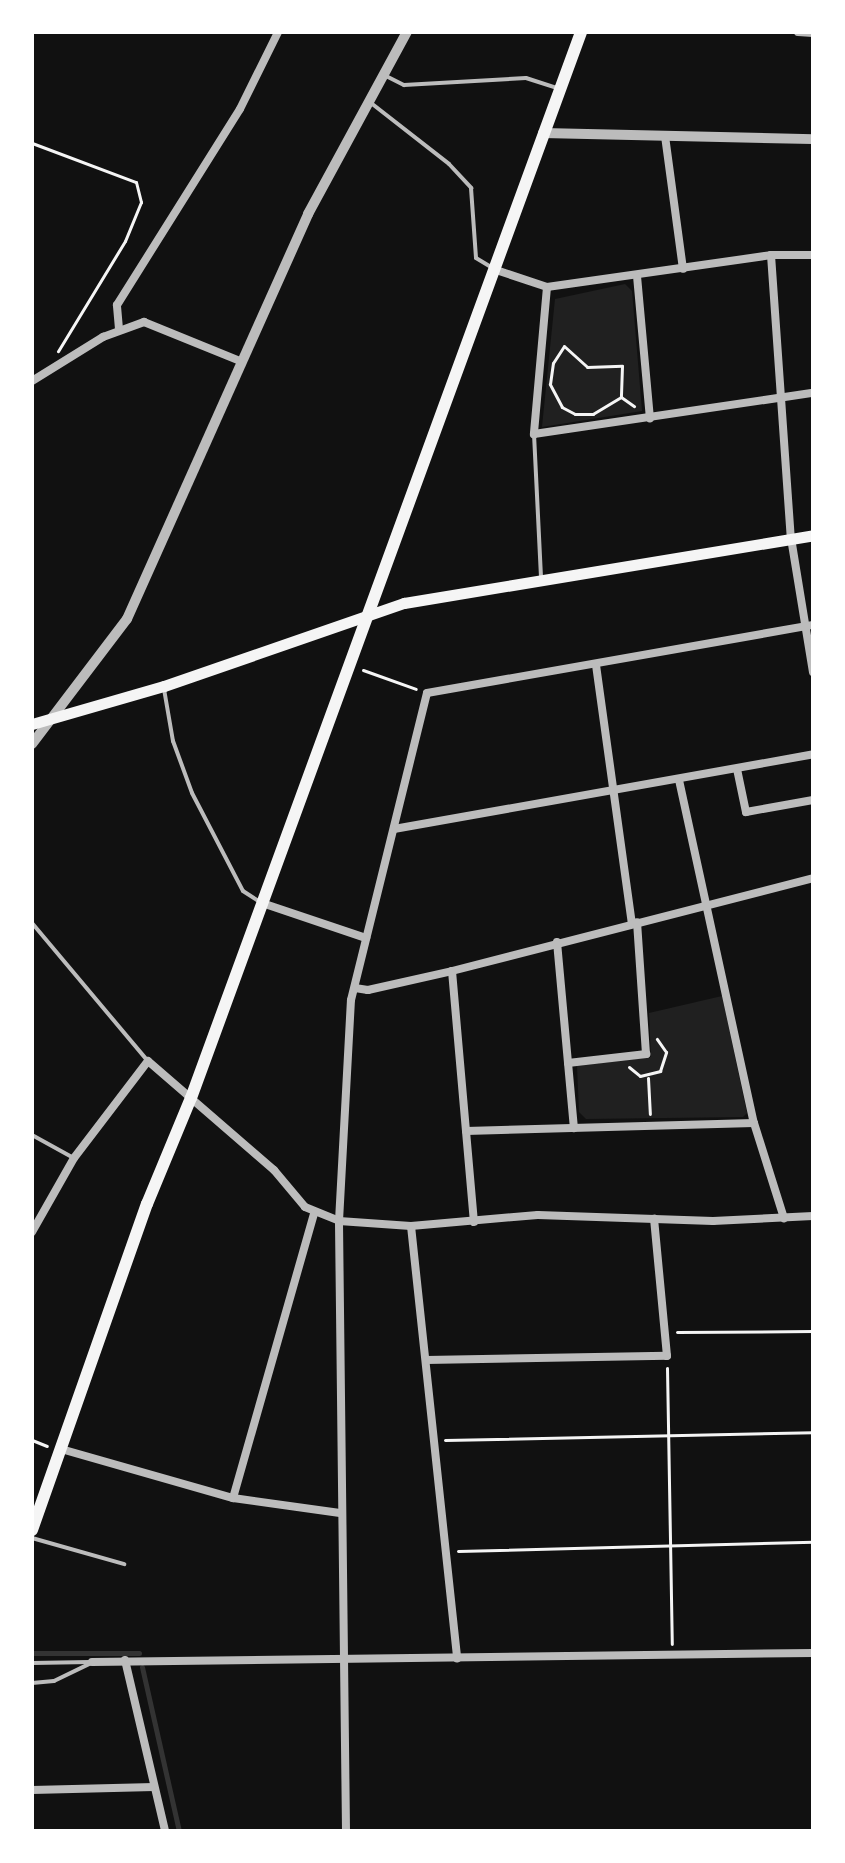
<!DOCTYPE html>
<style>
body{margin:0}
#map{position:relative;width:845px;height:1863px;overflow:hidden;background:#111;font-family:"Fira Sans",sans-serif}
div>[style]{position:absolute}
.green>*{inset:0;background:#202020}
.stream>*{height:5px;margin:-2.5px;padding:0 2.5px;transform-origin:2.5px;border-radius:2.5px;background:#333}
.path>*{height:3px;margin:-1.5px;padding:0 1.5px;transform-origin:1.5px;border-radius:1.5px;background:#f5f5f5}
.service>*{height:4px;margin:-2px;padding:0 2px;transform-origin:2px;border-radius:2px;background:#bcbcbc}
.minor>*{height:8px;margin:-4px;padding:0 4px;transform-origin:4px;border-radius:4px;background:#bcbcbc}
.tertiary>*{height:10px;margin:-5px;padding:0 5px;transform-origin:5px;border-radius:5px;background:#bcbcbc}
.secondary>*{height:11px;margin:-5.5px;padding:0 5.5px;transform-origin:5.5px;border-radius:5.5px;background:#f5f5f5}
.trunk>*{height:12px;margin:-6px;padding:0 6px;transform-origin:6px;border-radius:6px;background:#f5f5f5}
span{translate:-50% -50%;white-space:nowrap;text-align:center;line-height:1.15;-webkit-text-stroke:8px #fff;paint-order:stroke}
.frame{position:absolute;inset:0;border:34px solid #fff;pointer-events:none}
</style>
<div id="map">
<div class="green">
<i style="clip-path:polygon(625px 284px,632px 291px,642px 411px,542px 427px,555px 299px)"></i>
<i style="clip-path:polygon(722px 996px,747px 1113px,743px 1117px,586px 1119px,579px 1112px,577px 1066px,651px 1057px,649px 1013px)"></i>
</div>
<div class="stream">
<i style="left:32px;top:1653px;width:107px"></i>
<i style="left:142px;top:1667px;width:168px;rotate:77.3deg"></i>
</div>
<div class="path">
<i style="left:32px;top:143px;width:111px;rotate:20.6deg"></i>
<i style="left:136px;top:182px;width:21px;rotate:76deg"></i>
<i style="left:141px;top:202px;width:42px;rotate:112.3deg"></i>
<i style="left:125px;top:241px;width:129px;rotate:121.3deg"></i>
<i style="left:564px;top:346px;width:31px;rotate:42deg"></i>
<i style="left:587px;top:367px;width:35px;rotate:-2deg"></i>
<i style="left:622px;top:366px;width:31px;rotate:92deg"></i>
<i style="left:621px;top:397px;width:33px;rotate:149deg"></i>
<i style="left:593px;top:414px;width:18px;rotate:180deg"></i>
<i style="left:575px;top:414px;width:15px;rotate:-152deg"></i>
<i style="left:562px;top:407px;width:26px;rotate:-118deg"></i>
<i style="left:550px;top:384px;width:21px;rotate:-82deg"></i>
<i style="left:553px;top:363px;width:20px;rotate:-57deg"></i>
<i style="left:621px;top:397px;width:16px;rotate:35deg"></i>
<i style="left:363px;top:670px;width:56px;rotate:19.7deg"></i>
<i style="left:629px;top:1067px;width:14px;rotate:39deg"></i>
<i style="left:640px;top:1076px;width:21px;rotate:-14deg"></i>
<i style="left:660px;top:1071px;width:20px;rotate:-72deg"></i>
<i style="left:666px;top:1052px;width:16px;rotate:-125deg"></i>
<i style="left:648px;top:1078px;width:36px;rotate:87deg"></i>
<i style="left:677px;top:1332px;width:136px;rotate:-0.4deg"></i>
<i style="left:667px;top:1368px;width:276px;rotate:89deg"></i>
<i style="left:32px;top:1440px;width:16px;rotate:22deg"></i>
<i style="left:445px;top:1440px;width:368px;rotate:-1.2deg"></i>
<i style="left:458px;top:1551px;width:355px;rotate:-1.5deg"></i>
</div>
<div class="service">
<i style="left:386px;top:76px;width:20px;rotate:27deg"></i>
<i style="left:404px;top:85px;width:122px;rotate:-3.3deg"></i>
<i style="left:526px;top:78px;width:33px;rotate:18deg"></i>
<i style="left:371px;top:103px;width:99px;rotate:38deg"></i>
<i style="left:449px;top:164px;width:33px;rotate:47deg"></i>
<i style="left:471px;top:188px;width:70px;rotate:85.9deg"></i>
<i style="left:476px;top:258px;width:17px;rotate:31deg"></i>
<i style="left:534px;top:434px;width:144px;rotate:87.2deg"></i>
<i style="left:164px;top:689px;width:53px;rotate:80.2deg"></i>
<i style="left:173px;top:741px;width:55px;rotate:69.9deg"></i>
<i style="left:192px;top:793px;width:110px;rotate:62.5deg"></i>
<i style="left:243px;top:891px;width:20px;rotate:33deg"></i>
<i style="left:32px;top:923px;width:180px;rotate:50deg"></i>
<i style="left:32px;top:1135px;width:46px;rotate:28.8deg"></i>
<i style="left:32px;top:1538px;width:96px;rotate:15.8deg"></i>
<i style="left:32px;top:1663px;width:58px;rotate:-1deg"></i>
<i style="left:32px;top:1683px;width:22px;rotate:-5deg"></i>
<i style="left:54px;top:1681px;width:41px;rotate:-25.9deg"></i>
</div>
<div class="minor">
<i style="left:798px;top:32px;width:15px;rotate:4deg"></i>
<i style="left:665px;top:136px;width:134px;rotate:82.3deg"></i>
<i style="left:771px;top:255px;width:284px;rotate:86deg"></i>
<i style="left:791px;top:538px;width:136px;rotate:80.7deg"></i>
<i style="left:493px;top:269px;width:57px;rotate:18.4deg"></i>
<i style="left:547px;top:287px;width:226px;rotate:-8.1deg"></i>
<i style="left:771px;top:255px;width:42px"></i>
<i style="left:637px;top:276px;width:143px;rotate:84.8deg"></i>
<i style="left:547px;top:287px;width:148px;rotate:95.1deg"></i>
<i style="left:534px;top:434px;width:282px;rotate:-8.4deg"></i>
<i style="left:119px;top:329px;width:24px;rotate:-95deg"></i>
<i style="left:117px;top:305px;width:231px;rotate:-57.9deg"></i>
<i style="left:240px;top:109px;width:86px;rotate:-63.7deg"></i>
<i style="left:32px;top:381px;width:84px;rotate:-31.8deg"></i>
<i style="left:103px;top:337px;width:44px;rotate:-20.1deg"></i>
<i style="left:144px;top:322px;width:104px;rotate:22.1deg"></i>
<i style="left:596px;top:665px;width:260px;rotate:82.1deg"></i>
<i style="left:737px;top:769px;width:44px;rotate:78.2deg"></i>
<i style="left:746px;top:812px;width:68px;rotate:-10.2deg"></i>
<i style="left:679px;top:780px;width:351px;rotate:77.7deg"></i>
<i style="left:754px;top:1123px;width:100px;rotate:72.5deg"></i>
<i style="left:394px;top:829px;width:426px;rotate:-10.1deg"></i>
<i style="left:262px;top:903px;width:110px;rotate:18.6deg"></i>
<i style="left:557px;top:942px;width:187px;rotate:84.8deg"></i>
<i style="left:452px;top:971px;width:252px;rotate:85deg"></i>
<i style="left:355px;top:988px;width:13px;rotate:9deg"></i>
<i style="left:368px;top:990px;width:86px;rotate:-12.7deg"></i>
<i style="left:452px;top:971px;width:373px;rotate:-14.4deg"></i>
<i style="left:568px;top:1063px;width:79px;rotate:-6.6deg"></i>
<i style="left:646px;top:1054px;width:132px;rotate:-93.9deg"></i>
<i style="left:466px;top:1131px;width:288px;rotate:-1.6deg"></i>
<i style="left:411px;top:1226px;width:435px;rotate:83.9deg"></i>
<i style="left:32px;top:1232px;width:85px;rotate:-60.4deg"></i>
<i style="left:74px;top:1158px;width:122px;rotate:-52.7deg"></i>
<i style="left:148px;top:1061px;width:167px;rotate:40.9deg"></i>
<i style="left:274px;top:1170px;width:48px;rotate:50deg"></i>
<i style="left:305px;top:1207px;width:37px;rotate:22deg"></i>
<i style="left:339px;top:1221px;width:72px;rotate:4deg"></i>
<i style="left:411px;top:1226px;width:127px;rotate:-5deg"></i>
<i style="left:538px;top:1215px;width:175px;rotate:2deg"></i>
<i style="left:713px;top:1221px;width:100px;rotate:-2.9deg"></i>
<i style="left:426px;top:1360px;width:241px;rotate:-1deg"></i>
<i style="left:667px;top:1356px;width:138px;rotate:-95.4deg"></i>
<i style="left:61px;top:1449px;width:179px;rotate:15.9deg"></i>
<i style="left:233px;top:1498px;width:108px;rotate:8deg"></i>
<i style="left:233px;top:1498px;width:296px;rotate:-74.1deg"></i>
<i style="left:125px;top:1660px;width:176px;rotate:76.8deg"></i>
<i style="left:92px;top:1662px;width:721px;rotate:-0.72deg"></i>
<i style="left:32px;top:1790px;width:122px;rotate:-1.4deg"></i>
<i style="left:346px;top:1831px;width:610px;rotate:-90.66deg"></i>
<i style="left:339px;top:1221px;width:221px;rotate:-86.9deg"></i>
<i style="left:351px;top:1000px;width:316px;rotate:-76.1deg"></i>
<i style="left:427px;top:693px;width:392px;rotate:-10deg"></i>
</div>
<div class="tertiary">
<i style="left:543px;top:133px;width:270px;rotate:1.3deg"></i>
<i style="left:32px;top:744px;width:157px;rotate:-52.8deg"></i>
<i style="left:127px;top:619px;width:444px;rotate:-65.9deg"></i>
<i style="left:308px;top:214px;width:207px;rotate:-61.5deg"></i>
</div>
<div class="secondary">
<i style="left:32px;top:724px;width:137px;rotate:-16.1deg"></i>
<i style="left:164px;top:686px;width:254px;rotate:-19.1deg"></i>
<i style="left:404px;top:603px;width:415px;rotate:-9.4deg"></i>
</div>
<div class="trunk">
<i style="left:32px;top:1530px;width:346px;rotate:-70.6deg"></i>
<i style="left:147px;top:1204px;width:115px;rotate:-67.5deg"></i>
<i style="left:191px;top:1098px;width:1135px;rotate:-69.9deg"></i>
</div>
<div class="frame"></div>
</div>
